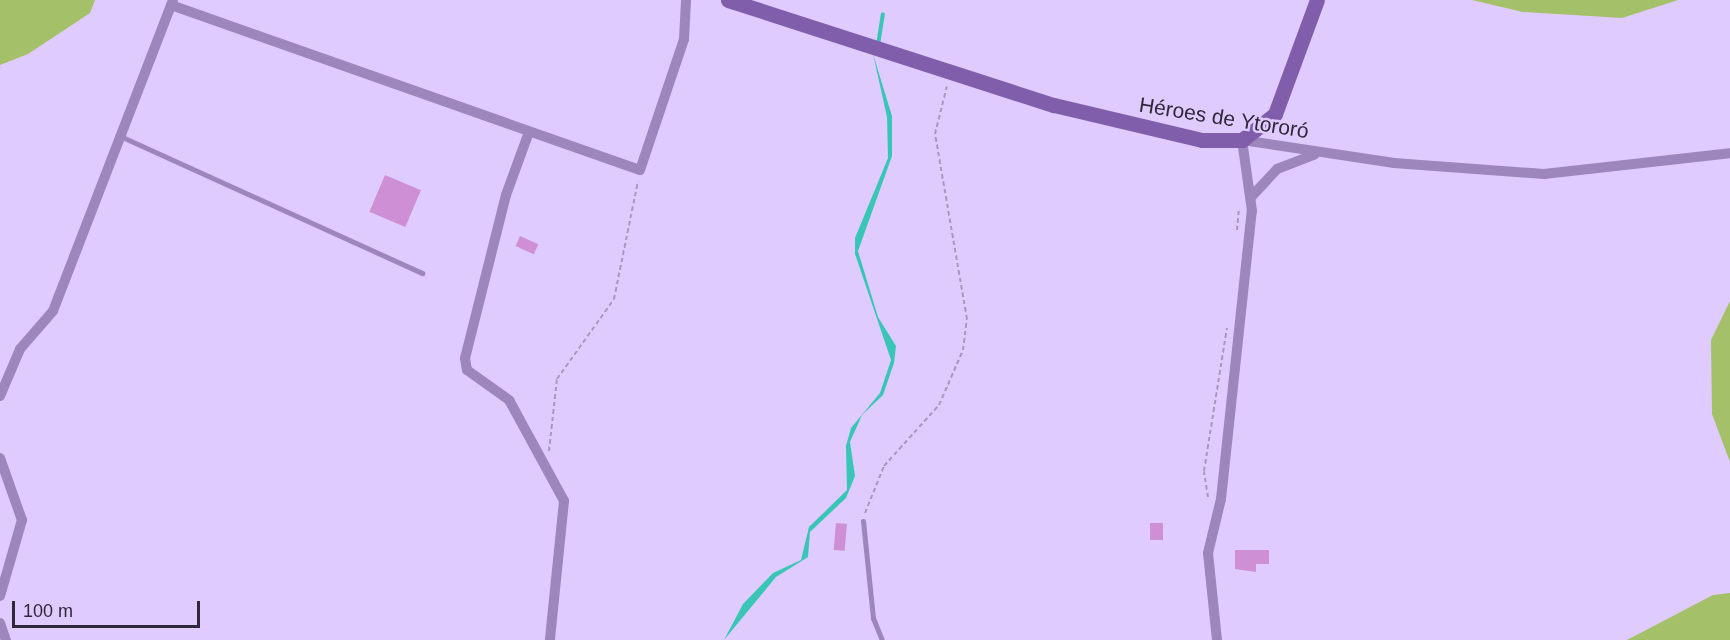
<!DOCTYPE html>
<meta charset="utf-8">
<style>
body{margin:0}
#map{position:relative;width:1730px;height:640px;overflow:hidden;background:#dfcbfd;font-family:Arial,sans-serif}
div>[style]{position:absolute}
.green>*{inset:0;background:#a4c068}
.water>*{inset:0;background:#3ac6b6}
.stream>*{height:4px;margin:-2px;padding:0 2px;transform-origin:2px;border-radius:2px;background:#3ac6b6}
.building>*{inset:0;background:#ce8fd4;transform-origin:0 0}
.path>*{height:2px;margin-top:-1px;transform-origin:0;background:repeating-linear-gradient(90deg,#a898c0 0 4.5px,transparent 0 7.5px)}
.service>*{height:5px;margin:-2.5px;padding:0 2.5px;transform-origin:2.5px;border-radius:2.5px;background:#9d86bb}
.minor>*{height:10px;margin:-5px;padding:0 5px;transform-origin:5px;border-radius:5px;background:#9d86bb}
.secondary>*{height:15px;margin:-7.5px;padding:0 7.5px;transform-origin:7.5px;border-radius:7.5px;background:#815eab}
span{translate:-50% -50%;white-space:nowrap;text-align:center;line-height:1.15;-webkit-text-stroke:5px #dfcbfd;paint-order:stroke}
.street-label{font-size:21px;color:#2f273a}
.scale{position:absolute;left:12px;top:601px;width:188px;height:27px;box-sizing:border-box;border:3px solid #2f273a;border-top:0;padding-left:8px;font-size:18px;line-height:21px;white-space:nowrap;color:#2f273a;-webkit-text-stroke:4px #dfcbfd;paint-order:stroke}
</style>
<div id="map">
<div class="green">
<i style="clip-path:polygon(0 0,95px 0,90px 13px,28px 54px,0 65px)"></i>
<i style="clip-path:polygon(1472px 0,1678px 0,1622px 18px,1523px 12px)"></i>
<i style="clip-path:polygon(1730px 301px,1730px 462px,1712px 414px,1711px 340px)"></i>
<i style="clip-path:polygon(1730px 593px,1730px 640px,1627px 640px,1713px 595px)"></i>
</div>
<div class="water">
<i style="clip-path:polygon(873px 54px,892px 116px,892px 156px,858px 251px,878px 317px,896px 346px,894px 363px,883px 395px,862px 415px,850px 442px,855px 476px,846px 498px,810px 532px,808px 557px,776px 577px,724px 640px,743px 604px,773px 573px,801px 560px,809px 527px,847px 490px,846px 446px,851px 428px,880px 393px,891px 360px,855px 254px,855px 238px,888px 158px,887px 117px)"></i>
</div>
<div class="stream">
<i style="left:878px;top:45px;width:31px;rotate:-81deg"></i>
</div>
<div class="building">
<i style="left:385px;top:175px;width:39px;height:40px;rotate:23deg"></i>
<i style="left:520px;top:236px;width:20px;height:11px;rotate:24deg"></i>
<i style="left:836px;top:523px;width:11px;height:27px;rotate:5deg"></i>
<i style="left:1150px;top:523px;width:13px;height:17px"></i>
<i style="clip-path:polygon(1235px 550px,1269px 550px,1269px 564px,1256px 564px,1256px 572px,1235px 569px)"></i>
</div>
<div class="path">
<i style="left:1237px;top:230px;width:21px;rotate:-85deg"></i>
<i style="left:549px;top:451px;width:72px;rotate:-83.7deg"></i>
<i style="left:557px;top:379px;width:98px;rotate:-54.5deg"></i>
<i style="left:614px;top:299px;width:120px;rotate:-78.5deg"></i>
<i style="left:1208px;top:497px;width:26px;rotate:-99deg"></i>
<i style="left:1204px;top:471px;width:145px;rotate:-80.9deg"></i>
<i style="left:865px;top:513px;width:51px;rotate:-68deg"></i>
<i style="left:884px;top:466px;width:82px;rotate:-48deg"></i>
<i style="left:939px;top:405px;width:60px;rotate:-66.4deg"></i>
<i style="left:963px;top:350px;width:31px;rotate:-83deg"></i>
<i style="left:967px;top:319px;width:188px;rotate:-99.8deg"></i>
<i style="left:935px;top:134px;width:49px;rotate:-76deg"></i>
</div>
<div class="service">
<i style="left:120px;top:136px;width:332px;rotate:24.4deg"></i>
<i style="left:863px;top:521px;width:98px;rotate:84.1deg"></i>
<i style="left:873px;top:618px;width:24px;rotate:68deg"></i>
</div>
<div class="minor">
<i style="left:171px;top:5px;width:497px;rotate:19.4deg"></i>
<i style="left:640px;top:170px;width:138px;rotate:-71.4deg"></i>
<i style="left:684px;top:39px;width:39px;rotate:-87deg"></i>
<i style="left:529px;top:132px;width:67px;rotate:110.1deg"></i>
<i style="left:506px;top:195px;width:168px;rotate:104.1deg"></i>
<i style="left:465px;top:358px;width:12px;rotate:81deg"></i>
<i style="left:467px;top:370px;width:52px;rotate:35.5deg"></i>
<i style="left:509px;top:400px;width:115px;rotate:61.4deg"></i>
<i style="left:564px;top:501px;width:140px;rotate:95.8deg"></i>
<i style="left:1252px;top:196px;width:37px;rotate:-47deg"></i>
<i style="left:1277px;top:169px;width:40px;rotate:-21deg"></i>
<i style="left:0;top:396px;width:51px;rotate:-66.9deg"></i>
<i style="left:20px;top:349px;width:50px;rotate:-49deg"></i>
<i style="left:53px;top:311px;width:333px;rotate:-68.9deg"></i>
<i style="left:0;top:458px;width:66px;rotate:70.5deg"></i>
<i style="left:22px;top:520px;width:79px;rotate:106.1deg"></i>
<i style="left:0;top:623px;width:18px;rotate:71deg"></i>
<i style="left:1217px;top:640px;width:87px;rotate:-95.9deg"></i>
<i style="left:1208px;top:553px;width:56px;rotate:-76.5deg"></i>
<i style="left:1221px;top:499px;width:290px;rotate:-83.9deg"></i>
<i style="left:1252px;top:211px;width:72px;rotate:-98deg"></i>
<i style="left:1242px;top:140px;width:154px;rotate:8.6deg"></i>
<i style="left:1394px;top:163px;width:150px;rotate:4.2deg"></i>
<i style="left:1544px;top:174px;width:187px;rotate:-6.4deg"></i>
</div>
<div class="secondary">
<i style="left:728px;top:0;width:342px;rotate:17.9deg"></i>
<i style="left:1054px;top:105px;width:152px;rotate:13.3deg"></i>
<i style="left:1202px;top:140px;width:40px"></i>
<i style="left:1242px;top:140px;width:42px;rotate:-38.2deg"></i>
<i style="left:1275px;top:114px;width:121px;rotate:-69.8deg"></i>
</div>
<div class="street-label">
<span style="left:1224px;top:118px;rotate:9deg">Héroes de Ytororó</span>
</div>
<div class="scale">100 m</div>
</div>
